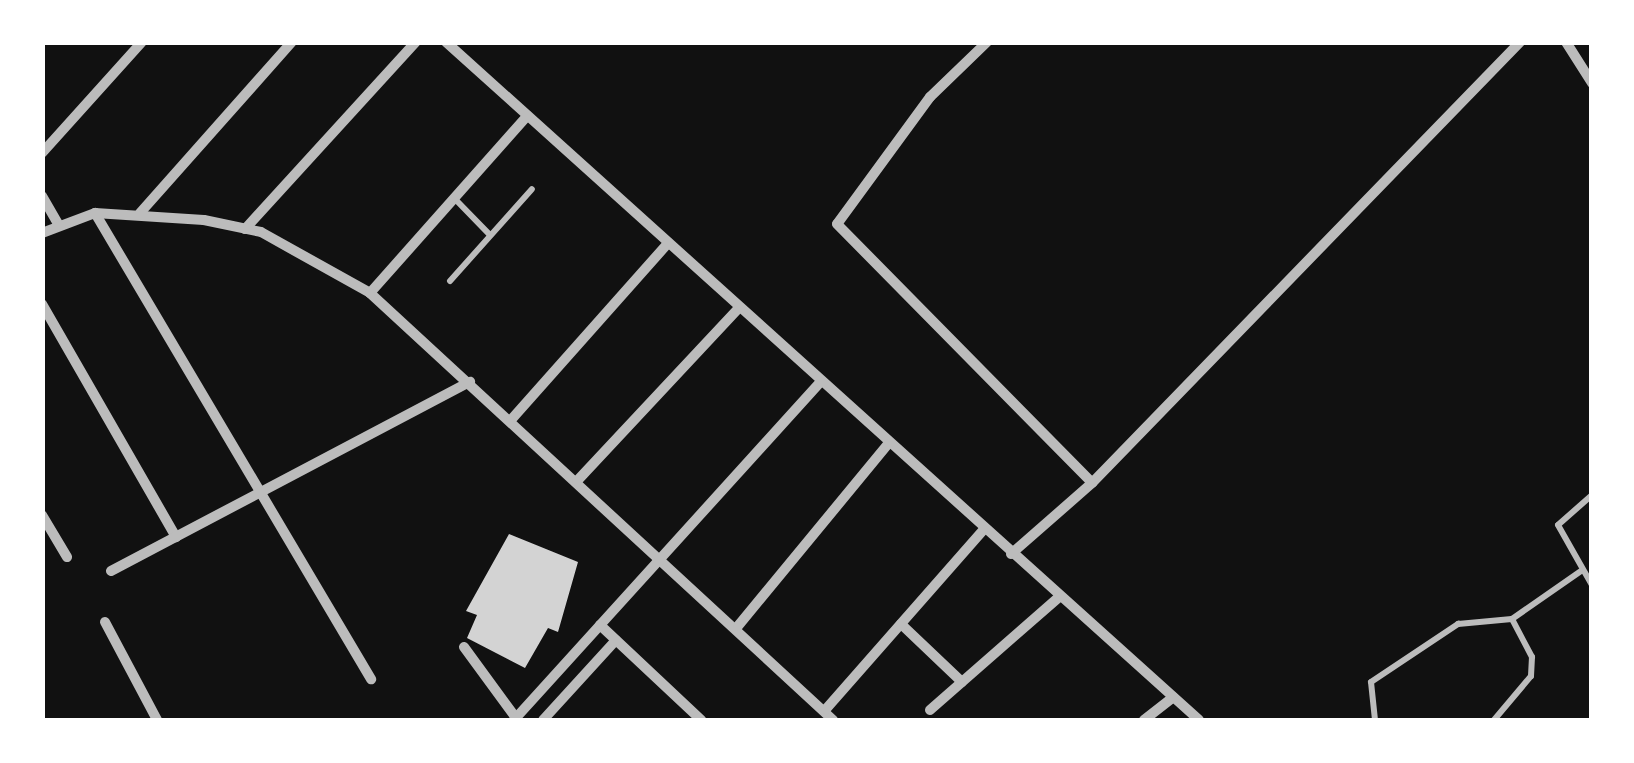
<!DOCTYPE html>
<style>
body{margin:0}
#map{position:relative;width:1634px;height:763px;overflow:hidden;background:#111;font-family:"Source Serif 4",serif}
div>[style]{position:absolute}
.building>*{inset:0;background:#d3d3d3}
.service>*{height:6px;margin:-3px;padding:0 3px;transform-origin:3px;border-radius:3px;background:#bcbcbc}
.minor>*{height:10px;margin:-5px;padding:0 5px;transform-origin:5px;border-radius:5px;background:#bcbcbc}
span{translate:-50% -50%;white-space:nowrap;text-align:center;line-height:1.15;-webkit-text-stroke:10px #fff;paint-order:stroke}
.frame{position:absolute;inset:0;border:45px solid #fff;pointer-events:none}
</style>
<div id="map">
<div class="building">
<i style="clip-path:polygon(509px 534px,578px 562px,558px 632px,548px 628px,525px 668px,467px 638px,477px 615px,466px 611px)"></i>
</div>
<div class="service">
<i style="left:455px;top:199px;width:49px;rotate:45.8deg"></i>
<i style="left:450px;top:281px;width:123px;rotate:-48.3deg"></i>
<i style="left:1592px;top:495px;width:45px;rotate:138.6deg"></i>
<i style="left:1558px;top:525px;width:69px;rotate:60.5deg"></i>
<i style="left:1375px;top:720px;width:38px;rotate:-96deg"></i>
<i style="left:1371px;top:682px;width:105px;rotate:-33.7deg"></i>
<i style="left:1458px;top:624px;width:54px;rotate:-5.3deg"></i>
<i style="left:1512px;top:619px;width:84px;rotate:-34.8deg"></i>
<i style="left:1494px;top:720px;width:57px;rotate:-49.9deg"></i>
<i style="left:1531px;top:676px;width:19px;rotate:-87deg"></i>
<i style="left:1532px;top:657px;width:43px;rotate:-117.8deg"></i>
</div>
<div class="minor">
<i style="left:446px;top:42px;width:1013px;rotate:42deg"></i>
<i style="left:987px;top:42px;width:79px;rotate:136deg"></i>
<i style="left:930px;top:97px;width:157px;rotate:126.2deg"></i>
<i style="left:837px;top:224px;width:363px;rotate:45.4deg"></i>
<i style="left:1566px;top:42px;width:49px;rotate:57.6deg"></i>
<i style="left:42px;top:153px;width:149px;rotate:-48deg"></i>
<i style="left:42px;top:196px;width:32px;rotate:60deg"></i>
<i style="left:95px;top:213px;width:542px;rotate:59.36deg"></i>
<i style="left:140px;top:213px;width:229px;rotate:-48.4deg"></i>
<i style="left:245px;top:229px;width:253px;rotate:-47.6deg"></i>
<i style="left:42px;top:233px;width:57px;rotate:-20.7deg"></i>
<i style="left:95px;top:213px;width:109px;rotate:3.7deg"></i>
<i style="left:204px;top:220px;width:58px;rotate:11.9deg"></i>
<i style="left:261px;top:232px;width:125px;rotate:29.2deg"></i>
<i style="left:370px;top:293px;width:630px;rotate:42.68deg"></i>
<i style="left:370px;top:293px;width:237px;rotate:-48.4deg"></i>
<i style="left:42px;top:304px;width:269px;rotate:60.1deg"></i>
<i style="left:511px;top:420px;width:237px;rotate:-48.4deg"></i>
<i style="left:577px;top:481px;width:237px;rotate:-46.9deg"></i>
<i style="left:42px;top:515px;width:49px;rotate:59.2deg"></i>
<i style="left:1011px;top:554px;width:108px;rotate:-41.2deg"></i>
<i style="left:1092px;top:483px;width:615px;rotate:-45.86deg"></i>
<i style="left:111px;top:571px;width:406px;rotate:-27.8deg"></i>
<i style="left:105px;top:622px;width:111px;rotate:62deg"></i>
<i style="left:901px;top:624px;width:84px;rotate:43.6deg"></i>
<i style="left:600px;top:625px;width:139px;rotate:43.2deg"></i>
<i style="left:738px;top:626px;width:236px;rotate:-50.5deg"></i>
<i style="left:464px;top:647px;width:88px;rotate:53.8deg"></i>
<i style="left:826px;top:709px;width:238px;rotate:-48.7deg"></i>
<i style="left:930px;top:710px;width:171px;rotate:-41.2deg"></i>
<i style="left:514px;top:720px;width:456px;rotate:-47.8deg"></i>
<i style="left:543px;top:720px;width:108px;rotate:-47.6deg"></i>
<i style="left:1144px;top:720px;width:37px;rotate:-38deg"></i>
</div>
<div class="frame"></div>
</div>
